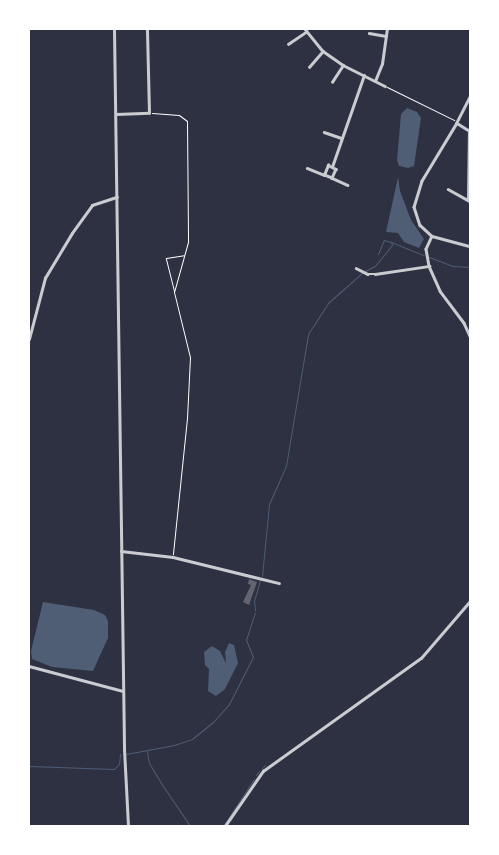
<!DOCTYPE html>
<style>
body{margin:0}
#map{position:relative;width:499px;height:855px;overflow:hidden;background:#2d3142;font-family:Montserrat,sans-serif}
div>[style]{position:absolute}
.water>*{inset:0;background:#4f5d75}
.stream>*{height:1px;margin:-0.5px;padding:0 0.5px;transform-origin:0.5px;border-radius:0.5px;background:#4f5d75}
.building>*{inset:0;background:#626471}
.path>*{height:1px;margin:-0.5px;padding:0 0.5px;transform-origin:0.5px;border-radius:0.5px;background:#fff}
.minor>*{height:2.5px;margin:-1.25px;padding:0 1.25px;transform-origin:1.25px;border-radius:1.25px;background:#caccd0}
.tertiary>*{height:3px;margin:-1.5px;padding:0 1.5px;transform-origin:1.5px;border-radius:1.5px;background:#caccd0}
span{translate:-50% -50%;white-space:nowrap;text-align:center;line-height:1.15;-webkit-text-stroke:3px #fff;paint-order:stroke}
.frame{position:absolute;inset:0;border:30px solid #fff;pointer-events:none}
</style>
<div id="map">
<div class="water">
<i style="clip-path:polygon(407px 108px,417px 112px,421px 118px,414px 166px,408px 168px,399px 166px,397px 160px,401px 114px)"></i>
<i style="clip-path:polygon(398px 177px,400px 191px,411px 220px,424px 239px,419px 248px,404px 242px,398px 233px,386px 232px)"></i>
<i style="clip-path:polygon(43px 602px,94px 610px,105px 615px,108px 621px,108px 638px,93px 671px,52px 667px,32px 659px,31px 651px)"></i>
<i style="clip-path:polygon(229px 643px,234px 645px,238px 663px,225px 689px,216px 696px,208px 691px,209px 669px,205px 665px,204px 652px,212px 646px,220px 651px,226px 663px,225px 652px)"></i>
</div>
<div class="stream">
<i style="left:378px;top:254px;width:15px;rotate:-67deg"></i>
<i style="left:384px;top:240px;width:7px;rotate:16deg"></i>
<i style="left:429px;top:257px;width:26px;rotate:21deg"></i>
<i style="left:453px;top:266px;width:17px;rotate:3deg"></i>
<i style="left:365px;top:271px;width:11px;rotate:-27deg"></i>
<i style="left:375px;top:266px;width:27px;rotate:-51deg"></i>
<i style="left:392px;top:245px;width:3px;rotate:-108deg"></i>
<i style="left:391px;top:242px;width:35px;rotate:22deg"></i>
<i style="left:262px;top:576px;width:72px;rotate:-84.4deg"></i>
<i style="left:269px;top:504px;width:42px;rotate:-65.9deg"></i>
<i style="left:286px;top:466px;width:134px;rotate:-80.5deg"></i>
<i style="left:308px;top:334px;width:37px;rotate:-57deg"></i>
<i style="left:328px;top:303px;width:45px;rotate:-41.4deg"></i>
<i style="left:255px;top:610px;width:9px;rotate:-96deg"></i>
<i style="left:254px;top:601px;width:22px;rotate:-74deg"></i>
<i style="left:147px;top:751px;width:12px;rotate:81deg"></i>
<i style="left:149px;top:763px;width:23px;rotate:59deg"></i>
<i style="left:161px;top:783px;width:52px;rotate:56deg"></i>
<i style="left:126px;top:754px;width:49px;rotate:-10.6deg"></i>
<i style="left:174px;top:745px;width:19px;rotate:-18deg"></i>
<i style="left:192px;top:739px;width:27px;rotate:-39deg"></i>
<i style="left:213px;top:722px;width:24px;rotate:-48deg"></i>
<i style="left:229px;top:704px;width:53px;rotate:-62.9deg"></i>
<i style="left:253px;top:657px;width:18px;rotate:-112deg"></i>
<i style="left:246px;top:640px;width:29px;rotate:-72deg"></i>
<i style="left:29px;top:766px;width:85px;rotate:2deg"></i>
<i style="left:114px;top:769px;width:7px;rotate:-45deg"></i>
<i style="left:119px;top:764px;width:10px;rotate:-84deg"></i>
<i style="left:262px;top:768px;width:4px;rotate:-45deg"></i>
<i style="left:256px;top:775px;width:5px;rotate:-53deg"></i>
<i style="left:223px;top:826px;width:56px;rotate:-56.6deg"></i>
</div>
<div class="building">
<i style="clip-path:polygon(249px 579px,257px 582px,249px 605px,243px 602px,251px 585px,248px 584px)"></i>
</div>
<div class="path">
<i style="left:387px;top:87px;width:75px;rotate:26.2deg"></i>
<i style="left:152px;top:113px;width:27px;rotate:4deg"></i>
<i style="left:179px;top:115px;width:10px;rotate:37deg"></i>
<i style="left:187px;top:121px;width:121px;rotate:89.5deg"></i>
<i style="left:188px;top:242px;width:52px;rotate:105.6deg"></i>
<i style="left:174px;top:292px;width:67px;rotate:76.2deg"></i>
<i style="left:190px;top:357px;width:61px;rotate:92.8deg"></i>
<i style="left:187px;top:418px;width:137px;rotate:95.9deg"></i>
<i style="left:174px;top:291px;width:34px;rotate:-104deg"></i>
<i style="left:166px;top:258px;width:18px;rotate:-9deg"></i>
</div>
<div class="minor">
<i style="left:305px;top:29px;width:28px;rotate:51deg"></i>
<i style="left:323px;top:51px;width:24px;rotate:35deg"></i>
<i style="left:343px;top:65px;width:47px;rotate:26.6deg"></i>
<i style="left:369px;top:33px;width:17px;rotate:10deg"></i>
<i style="left:288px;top:44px;width:22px;rotate:-34deg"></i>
<i style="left:309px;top:67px;width:21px;rotate:-49deg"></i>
<i style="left:375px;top:81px;width:18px;rotate:-68deg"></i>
<i style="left:382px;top:64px;width:35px;rotate:-82deg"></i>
<i style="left:332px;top:82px;width:20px;rotate:-57deg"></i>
<i style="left:470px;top:97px;width:29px;rotate:117deg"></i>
<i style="left:457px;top:123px;width:68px;rotate:121.1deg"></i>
<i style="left:422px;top:181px;width:27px;rotate:107deg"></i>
<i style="left:414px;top:207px;width:19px;rotate:72deg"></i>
<i style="left:420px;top:225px;width:16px;rotate:43deg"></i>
<i style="left:432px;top:236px;width:39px;rotate:15deg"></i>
<i style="left:116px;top:114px;width:33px;rotate:-2deg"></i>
<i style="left:149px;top:113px;width:84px;rotate:-91.4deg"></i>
<i style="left:457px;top:123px;width:15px;rotate:32deg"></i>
<i style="left:324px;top:132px;width:18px;rotate:19deg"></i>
<i style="left:328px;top:165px;width:9px;rotate:27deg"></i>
<i style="left:336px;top:169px;width:10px;rotate:114deg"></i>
<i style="left:332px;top:178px;width:9px;rotate:-159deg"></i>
<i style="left:324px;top:175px;width:11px;rotate:-68deg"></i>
<i style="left:332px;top:167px;width:97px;rotate:-70.8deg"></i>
<i style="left:307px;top:168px;width:18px;rotate:22deg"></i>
<i style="left:332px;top:178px;width:17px;rotate:24deg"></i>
<i style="left:448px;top:189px;width:25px;rotate:29deg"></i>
<i style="left:468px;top:200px;width:70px;rotate:-89.2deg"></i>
<i style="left:432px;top:236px;width:14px;rotate:115deg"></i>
<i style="left:426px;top:249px;width:17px;rotate:80deg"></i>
<i style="left:429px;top:266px;width:27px;rotate:66deg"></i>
<i style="left:440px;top:291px;width:40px;rotate:53deg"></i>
<i style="left:464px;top:323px;width:14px;rotate:65deg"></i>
<i style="left:356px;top:268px;width:13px;rotate:27deg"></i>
<i style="left:368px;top:274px;width:7px"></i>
<i style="left:375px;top:274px;width:55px;rotate:-8.4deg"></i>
<i style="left:29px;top:339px;width:63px;rotate:-75.3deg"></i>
<i style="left:45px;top:278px;width:52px;rotate:-59deg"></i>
<i style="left:72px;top:233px;width:34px;rotate:-54deg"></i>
<i style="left:92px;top:205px;width:26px;rotate:-18deg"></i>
<i style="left:121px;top:551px;width:52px;rotate:6.6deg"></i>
<i style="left:173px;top:557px;width:109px;rotate:13.8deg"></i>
<i style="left:29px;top:666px;width:97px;rotate:14.9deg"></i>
<i style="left:225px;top:826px;width:67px;rotate:-55.4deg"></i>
<i style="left:263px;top:771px;width:194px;rotate:-35.6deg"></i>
<i style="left:421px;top:658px;width:75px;rotate:-49.3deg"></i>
</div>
<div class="tertiary">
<i style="left:114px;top:29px;width:720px;rotate:89.2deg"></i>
<i style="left:124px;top:749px;width:77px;rotate:87deg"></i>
</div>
<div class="frame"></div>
</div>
